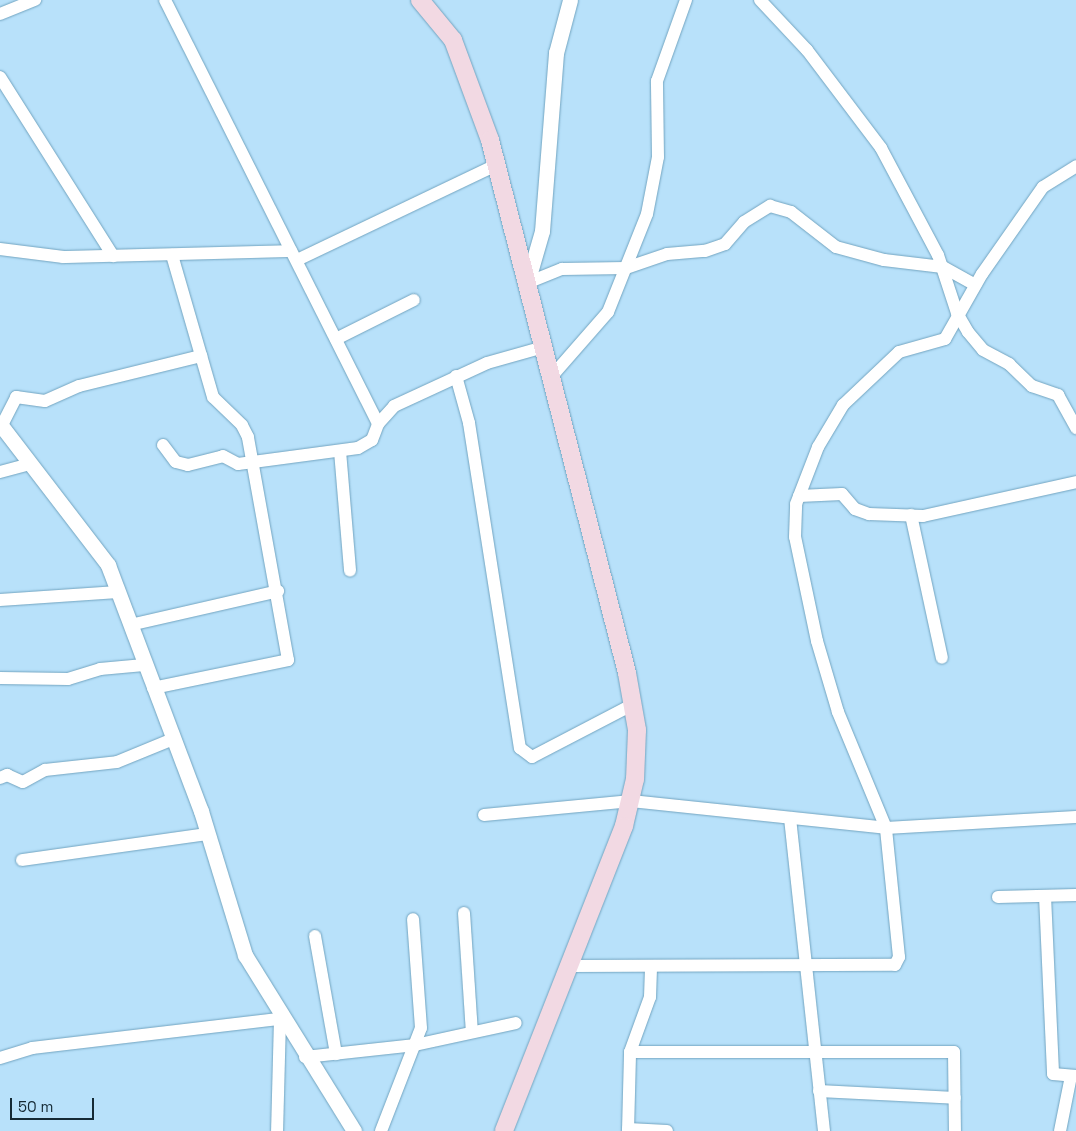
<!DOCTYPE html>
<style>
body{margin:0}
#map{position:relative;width:1076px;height:1131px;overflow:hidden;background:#b8e1fa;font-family:"Space Grotesk",sans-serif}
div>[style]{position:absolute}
.roads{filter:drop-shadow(0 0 1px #72a4c0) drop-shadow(0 0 1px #72a4c0)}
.minor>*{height:12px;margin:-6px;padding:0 6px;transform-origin:6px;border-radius:6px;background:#fff}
.tertiary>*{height:15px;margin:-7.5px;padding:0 7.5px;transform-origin:7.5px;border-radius:7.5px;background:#fff}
.secondary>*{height:18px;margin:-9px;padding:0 9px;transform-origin:9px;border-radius:9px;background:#f2d9e3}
span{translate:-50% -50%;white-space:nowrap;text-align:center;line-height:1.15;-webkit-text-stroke:5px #b8e1fa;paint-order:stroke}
.scale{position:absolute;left:10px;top:1098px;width:84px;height:22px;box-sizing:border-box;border:2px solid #152a35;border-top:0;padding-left:6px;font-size:15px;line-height:18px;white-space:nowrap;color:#152a35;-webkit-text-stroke:4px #b8e1fa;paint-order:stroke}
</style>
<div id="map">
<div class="roads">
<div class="minor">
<i style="left:165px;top:0;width:474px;rotate:63.3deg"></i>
<i style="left:760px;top:0;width:69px;rotate:46.8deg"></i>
<i style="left:807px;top:50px;width:123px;rotate:52.9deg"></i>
<i style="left:881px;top:148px;width:121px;rotate:62deg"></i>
<i style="left:938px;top:255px;width:61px;rotate:71.9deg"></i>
<i style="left:957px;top:313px;width:22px;rotate:60deg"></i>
<i style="left:968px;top:332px;width:23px;rotate:50deg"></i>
<i style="left:983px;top:350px;width:30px;rotate:28deg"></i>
<i style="left:1009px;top:364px;width:32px;rotate:44deg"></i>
<i style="left:1032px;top:386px;width:28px;rotate:19deg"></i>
<i style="left:1058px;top:395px;width:38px;rotate:61deg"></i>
<i style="left:0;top:14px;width:38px;rotate:-22deg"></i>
<i style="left:0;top:77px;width:212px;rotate:57.7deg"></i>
<i style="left:0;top:249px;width:64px;rotate:7.2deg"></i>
<i style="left:63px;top:257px;width:228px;rotate:-1.5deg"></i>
<i style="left:297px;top:260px;width:221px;rotate:-25.5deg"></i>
<i style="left:527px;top:283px;width:38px;rotate:-22deg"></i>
<i style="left:562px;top:269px;width:64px;rotate:-0.9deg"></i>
<i style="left:626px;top:268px;width:43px;rotate:-18.9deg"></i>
<i style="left:667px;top:254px;width:38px;rotate:-5deg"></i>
<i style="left:705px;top:251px;width:21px;rotate:-19deg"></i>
<i style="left:725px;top:244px;width:29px;rotate:-49deg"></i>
<i style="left:744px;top:222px;width:31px;rotate:-32deg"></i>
<i style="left:770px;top:206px;width:22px;rotate:16deg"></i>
<i style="left:791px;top:212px;width:57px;rotate:37.9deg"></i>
<i style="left:836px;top:247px;width:50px;rotate:15.2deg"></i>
<i style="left:884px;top:260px;width:59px;rotate:6.8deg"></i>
<i style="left:943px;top:267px;width:37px;rotate:29deg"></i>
<i style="left:336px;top:339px;width:87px;rotate:-26.6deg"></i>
<i style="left:456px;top:376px;width:49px;rotate:74.5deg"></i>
<i style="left:469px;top:423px;width:329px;rotate:81.1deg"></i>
<i style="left:520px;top:748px;width:15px;rotate:37deg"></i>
<i style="left:532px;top:757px;width:115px;rotate:-27.5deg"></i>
<i style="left:552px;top:376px;width:85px;rotate:-48.8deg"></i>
<i style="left:608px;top:312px;width:105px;rotate:-68.3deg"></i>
<i style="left:647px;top:214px;width:58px;rotate:-79.1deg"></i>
<i style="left:658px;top:157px;width:76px;rotate:-90.8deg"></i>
<i style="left:657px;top:81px;width:86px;rotate:-70.3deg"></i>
<i style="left:0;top:429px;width:36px;rotate:-63deg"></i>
<i style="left:16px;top:397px;width:29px;rotate:8deg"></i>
<i style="left:45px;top:401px;width:37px;rotate:-24deg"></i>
<i style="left:79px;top:386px;width:126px;rotate:-13.8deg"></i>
<i style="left:163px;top:445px;width:21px;rotate:53deg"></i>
<i style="left:176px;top:462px;width:12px;rotate:14deg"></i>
<i style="left:188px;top:465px;width:36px;rotate:-14deg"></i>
<i style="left:223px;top:456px;width:17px;rotate:28deg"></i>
<i style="left:238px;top:464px;width:121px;rotate:-7.6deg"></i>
<i style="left:358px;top:448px;width:16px;rotate:-30deg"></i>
<i style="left:372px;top:440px;width:17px;rotate:-69deg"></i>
<i style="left:378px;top:424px;width:24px;rotate:-48deg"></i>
<i style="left:394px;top:406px;width:102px;rotate:-24.8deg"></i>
<i style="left:487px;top:363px;width:59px;rotate:-15.7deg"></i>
<i style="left:340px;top:451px;width:120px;rotate:85.2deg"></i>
<i style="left:0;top:472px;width:31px;rotate:-15deg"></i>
<i style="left:799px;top:496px;width:43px;rotate:-2.7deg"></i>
<i style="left:842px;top:494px;width:20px;rotate:49deg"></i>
<i style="left:855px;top:509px;width:15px;rotate:20deg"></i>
<i style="left:869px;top:514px;width:54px;rotate:2.1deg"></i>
<i style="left:923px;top:516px;width:157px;rotate:-12.5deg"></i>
<i style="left:911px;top:515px;width:146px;rotate:77.8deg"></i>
<i style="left:0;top:600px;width:118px;rotate:-3.9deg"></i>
<i style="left:130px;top:625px;width:152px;rotate:-12.9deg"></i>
<i style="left:0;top:678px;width:68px;rotate:0.8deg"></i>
<i style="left:68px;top:679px;width:34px;rotate:-17deg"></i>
<i style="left:100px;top:669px;width:44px;rotate:-5.2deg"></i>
<i style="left:153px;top:688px;width:138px;rotate:-11.7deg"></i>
<i style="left:288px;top:660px;width:227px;rotate:-100.2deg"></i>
<i style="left:248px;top:437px;width:13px;rotate:-117deg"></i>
<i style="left:242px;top:425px;width:40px;rotate:-136deg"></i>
<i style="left:213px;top:397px;width:148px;rotate:-106.1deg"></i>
<i style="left:0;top:778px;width:8px;rotate:-23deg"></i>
<i style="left:7px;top:775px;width:17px;rotate:24deg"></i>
<i style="left:23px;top:782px;width:25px;rotate:-29deg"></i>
<i style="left:45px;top:770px;width:72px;rotate:-6.3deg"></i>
<i style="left:117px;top:762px;width:61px;rotate:-22.3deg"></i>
<i style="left:484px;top:815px;width:148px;rotate:-5.4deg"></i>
<i style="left:631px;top:801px;width:256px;rotate:6deg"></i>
<i style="left:886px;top:828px;width:190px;rotate:-3.3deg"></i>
<i style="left:790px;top:818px;width:315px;rotate:83.8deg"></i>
<i style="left:22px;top:860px;width:188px;rotate:-8deg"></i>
<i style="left:1045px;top:896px;width:178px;rotate:87.4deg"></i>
<i style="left:1053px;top:1074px;width:23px;rotate:5deg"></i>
<i style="left:998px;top:897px;width:78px;rotate:-1.5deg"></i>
<i style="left:464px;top:913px;width:119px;rotate:86.2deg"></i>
<i style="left:315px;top:936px;width:120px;rotate:79.9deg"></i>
<i style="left:570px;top:966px;width:325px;rotate:-0.2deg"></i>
<i style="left:895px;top:965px;width:9px;rotate:-63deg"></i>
<i style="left:899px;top:957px;width:130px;rotate:-95.8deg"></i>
<i style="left:886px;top:828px;width:126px;rotate:-112.5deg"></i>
<i style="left:838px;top:712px;width:74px;rotate:-106.5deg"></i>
<i style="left:817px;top:641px;width:106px;rotate:-101.9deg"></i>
<i style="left:795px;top:537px;width:33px;rotate:-88deg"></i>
<i style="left:796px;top:504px;width:61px;rotate:-68.9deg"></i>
<i style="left:818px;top:447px;width:49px;rotate:-59.2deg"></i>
<i style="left:843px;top:405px;width:77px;rotate:-43.4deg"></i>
<i style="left:899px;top:352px;width:48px;rotate:-15.8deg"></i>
<i style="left:945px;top:339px;width:75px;rotate:-60.4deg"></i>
<i style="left:982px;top:274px;width:106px;rotate:-55deg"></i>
<i style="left:1043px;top:187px;width:39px;rotate:-32deg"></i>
<i style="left:630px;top:1052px;width:324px"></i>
<i style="left:954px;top:1052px;width:79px;rotate:89.3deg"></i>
<i style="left:305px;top:1057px;width:111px;rotate:-6.2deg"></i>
<i style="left:415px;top:1045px;width:103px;rotate:-12.3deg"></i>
<i style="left:0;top:1058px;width:34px;rotate:-17deg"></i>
<i style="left:32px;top:1048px;width:250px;rotate:-6.7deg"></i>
<i style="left:280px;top:1019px;width:112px;rotate:91.5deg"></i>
<i style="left:819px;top:1091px;width:136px;rotate:2.9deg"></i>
<i style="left:628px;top:1129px;width:39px;rotate:3deg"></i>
<i style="left:381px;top:1131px;width:110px;rotate:-68.8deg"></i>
<i style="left:421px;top:1028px;width:109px;rotate:-94.2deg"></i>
<i style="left:628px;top:1131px;width:79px;rotate:-88.5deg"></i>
<i style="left:630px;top:1052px;width:59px;rotate:-70deg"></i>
<i style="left:650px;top:997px;width:29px;rotate:-88deg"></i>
<i style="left:1060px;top:1131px;width:56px;rotate:-78.7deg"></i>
</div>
<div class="tertiary">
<i style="left:527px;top:283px;width:54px;rotate:-73.9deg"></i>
<i style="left:542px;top:231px;width:179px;rotate:-85.5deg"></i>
<i style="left:556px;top:53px;width:55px;rotate:-75.2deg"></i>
<i style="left:0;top:424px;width:178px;rotate:52.5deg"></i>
<i style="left:108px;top:565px;width:263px;rotate:69.3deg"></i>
<i style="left:201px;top:811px;width:151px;rotate:73deg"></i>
<i style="left:245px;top:955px;width:207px;rotate:58.2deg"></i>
</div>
<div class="secondary">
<i style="left:420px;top:0;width:52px;rotate:50.5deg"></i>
<i style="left:453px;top:40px;width:107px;rotate:69.7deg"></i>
<i style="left:490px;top:140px;width:550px;rotate:75.58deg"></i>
<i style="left:627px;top:673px;width:58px;rotate:80deg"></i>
<i style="left:637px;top:730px;width:49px;rotate:92.3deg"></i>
<i style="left:635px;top:779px;width:48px;rotate:103.2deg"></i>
<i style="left:624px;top:826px;width:328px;rotate:111.5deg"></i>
</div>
</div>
<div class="scale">50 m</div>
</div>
